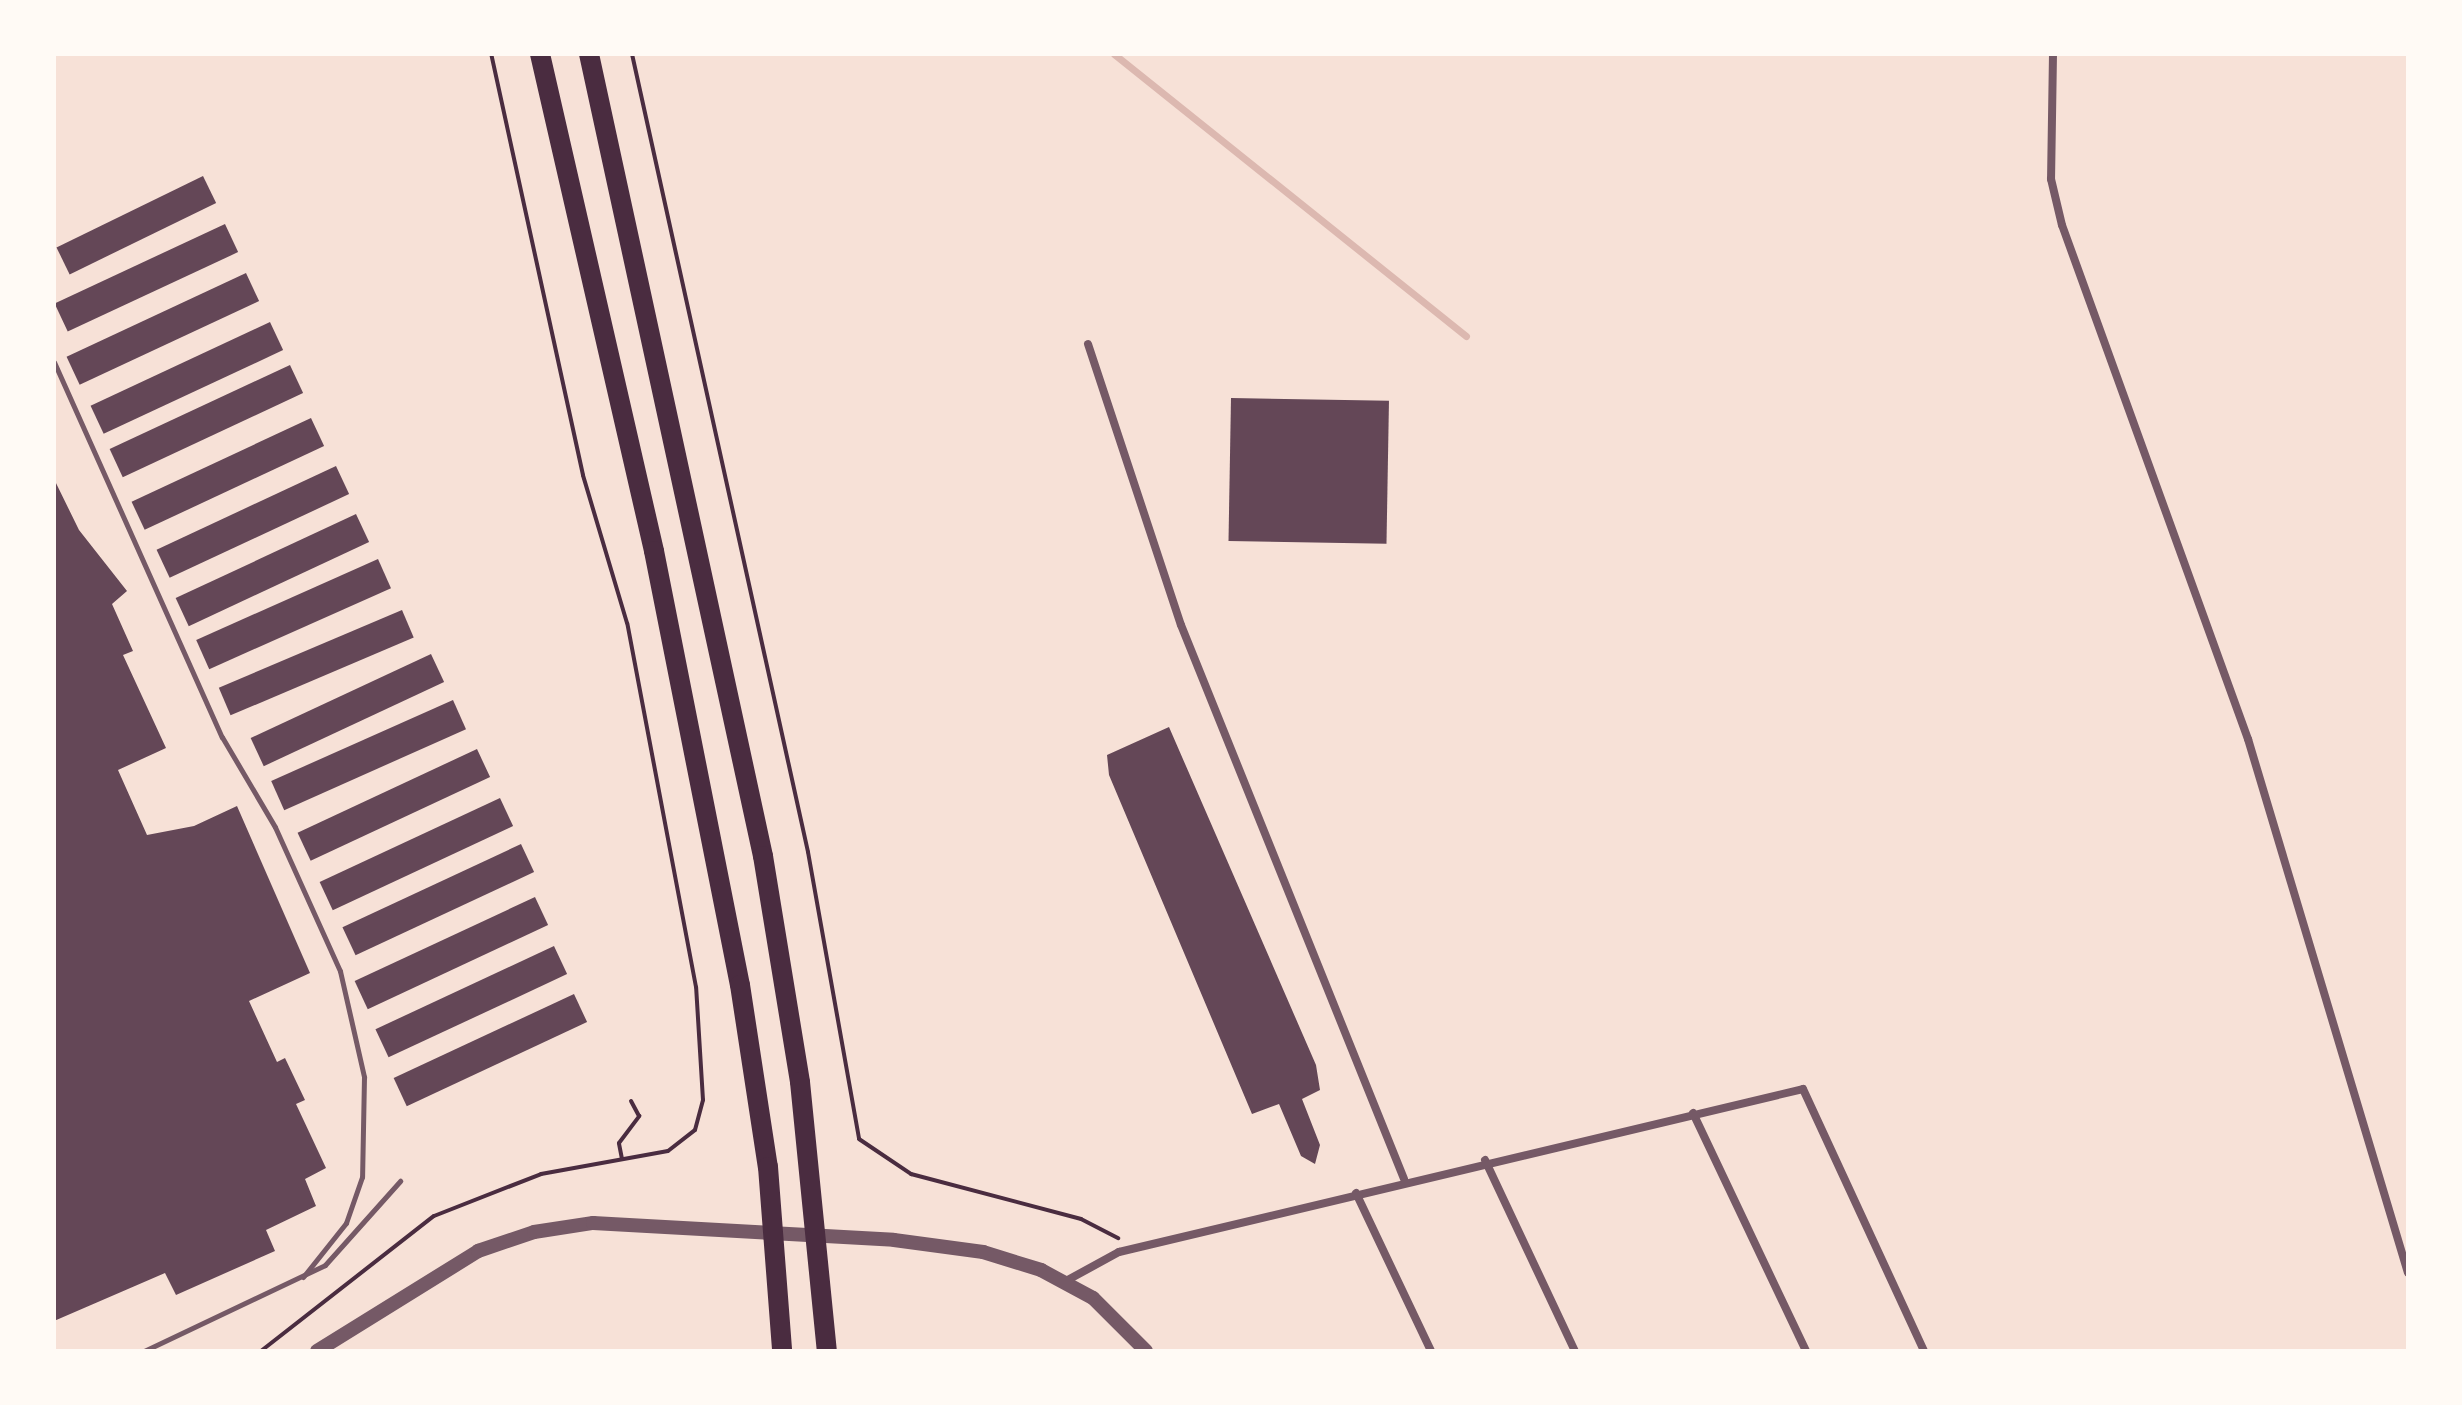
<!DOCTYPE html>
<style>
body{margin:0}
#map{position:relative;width:2462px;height:1405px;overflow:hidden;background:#f7e1d7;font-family:"Exo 2",sans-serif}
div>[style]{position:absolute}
.stream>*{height:7px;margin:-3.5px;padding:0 3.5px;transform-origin:3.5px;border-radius:3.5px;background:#dcb8b0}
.building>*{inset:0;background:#644757;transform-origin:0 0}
.path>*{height:4px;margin:-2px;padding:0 2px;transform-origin:2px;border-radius:2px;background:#4a2c40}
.service>*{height:5px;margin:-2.5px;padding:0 2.5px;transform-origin:2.5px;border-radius:2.5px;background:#755966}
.minor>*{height:8px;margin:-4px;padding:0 4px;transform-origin:4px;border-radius:4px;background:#755966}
.tertiary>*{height:14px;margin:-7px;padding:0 7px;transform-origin:7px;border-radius:7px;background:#755966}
.motorway>*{height:20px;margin:-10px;padding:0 10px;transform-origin:10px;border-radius:10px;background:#4a2c40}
span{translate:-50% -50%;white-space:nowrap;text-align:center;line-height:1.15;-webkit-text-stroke:8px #fffaf5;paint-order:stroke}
.frame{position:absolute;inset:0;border:56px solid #fffaf5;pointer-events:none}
</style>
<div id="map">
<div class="stream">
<i style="left:1114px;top:54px;width:451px;rotate:38.7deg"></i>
</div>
<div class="building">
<i style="left:203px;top:176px;width:30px;height:163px;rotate:64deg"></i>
<i style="left:225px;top:224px;width:31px;height:188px;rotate:65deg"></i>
<i style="left:246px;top:273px;width:31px;height:198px;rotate:65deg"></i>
<i style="left:270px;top:322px;width:31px;height:198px;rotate:65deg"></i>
<i style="left:290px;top:365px;width:31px;height:199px;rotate:65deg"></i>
<i style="left:1231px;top:398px;width:158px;height:143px;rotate:1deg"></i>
<i style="left:311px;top:418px;width:31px;height:198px;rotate:65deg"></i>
<i style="left:336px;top:466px;width:31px;height:198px;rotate:65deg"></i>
<i style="clip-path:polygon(54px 479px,79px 530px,127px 591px,112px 604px,133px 651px,123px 655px,166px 748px,118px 770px,147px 835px,194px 826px,237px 806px,310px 973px,249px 1001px,277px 1062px,285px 1058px,305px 1100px,296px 1104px,326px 1168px,305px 1179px,316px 1206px,266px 1230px,275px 1251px,176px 1295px,165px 1273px,54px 1321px)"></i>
<i style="left:356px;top:514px;width:31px;height:199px;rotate:65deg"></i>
<i style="left:378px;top:559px;width:32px;height:199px;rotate:66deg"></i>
<i style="left:402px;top:610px;width:30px;height:199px;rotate:67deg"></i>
<i style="left:431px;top:654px;width:31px;height:199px;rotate:65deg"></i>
<i style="left:453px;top:700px;width:32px;height:199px;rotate:66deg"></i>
<i style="clip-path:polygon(1169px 727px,1316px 1065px,1320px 1090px,1302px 1099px,1320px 1145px,1315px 1164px,1301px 1156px,1279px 1104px,1252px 1114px,1109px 775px,1107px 755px)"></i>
<i style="left:477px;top:749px;width:31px;height:198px;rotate:65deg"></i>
<i style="left:500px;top:798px;width:31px;height:199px;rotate:65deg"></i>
<i style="left:521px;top:844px;width:31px;height:197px;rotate:65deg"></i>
<i style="left:535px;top:897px;width:31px;height:199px;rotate:65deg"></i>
<i style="left:554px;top:946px;width:31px;height:197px;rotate:65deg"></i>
<i style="left:574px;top:994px;width:31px;height:199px;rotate:65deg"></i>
</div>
<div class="path">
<i style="left:632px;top:54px;width:817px;rotate:77.56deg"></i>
<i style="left:808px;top:852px;width:291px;rotate:79.9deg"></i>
<i style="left:859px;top:1139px;width:63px;rotate:33.9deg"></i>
<i style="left:911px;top:1174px;width:176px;rotate:14.8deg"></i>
<i style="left:1081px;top:1219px;width:42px;rotate:27.2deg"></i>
<i style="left:622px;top:1159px;width:16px;rotate:-101deg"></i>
<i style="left:619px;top:1143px;width:34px;rotate:-53deg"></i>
<i style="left:639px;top:1116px;width:17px;rotate:-118deg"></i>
<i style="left:261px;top:1351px;width:219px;rotate:-38deg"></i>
<i style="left:434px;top:1216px;width:115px;rotate:-21.4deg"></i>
<i style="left:541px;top:1174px;width:129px;rotate:-10.3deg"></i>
<i style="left:668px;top:1151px;width:34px;rotate:-38deg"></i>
<i style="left:695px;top:1130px;width:31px;rotate:-75deg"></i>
<i style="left:703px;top:1100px;width:113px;rotate:-93.5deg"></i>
<i style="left:696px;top:987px;width:370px;rotate:-100.7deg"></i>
<i style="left:627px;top:623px;width:154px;rotate:-106.6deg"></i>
<i style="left:583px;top:475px;width:431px;rotate:-102.3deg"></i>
</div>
<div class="service">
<i style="left:54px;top:362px;width:411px;rotate:65.9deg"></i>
<i style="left:222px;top:737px;width:104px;rotate:59.5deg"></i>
<i style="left:275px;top:827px;width:158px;rotate:65.7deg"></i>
<i style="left:340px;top:971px;width:109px;rotate:77.2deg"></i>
<i style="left:364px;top:1077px;width:100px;rotate:91.1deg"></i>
<i style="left:362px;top:1177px;width:49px;rotate:109.2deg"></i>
<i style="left:346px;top:1223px;width:69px;rotate:128.5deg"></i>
<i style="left:144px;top:1351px;width:200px;rotate:-25.4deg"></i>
<i style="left:325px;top:1265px;width:113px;rotate:-48.2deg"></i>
</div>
<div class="minor">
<i style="left:2053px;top:54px;width:125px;rotate:90.9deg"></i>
<i style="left:2051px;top:179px;width:47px;rotate:76.6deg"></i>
<i style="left:2062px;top:225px;width:547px;rotate:70.11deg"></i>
<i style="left:2248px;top:739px;width:557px;rotate:73.32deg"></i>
<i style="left:1088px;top:344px;width:296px;rotate:71.7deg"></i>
<i style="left:1181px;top:625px;width:597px;rotate:68.07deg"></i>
<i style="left:1693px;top:1113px;width:263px;rotate:64.6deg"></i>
<i style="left:1485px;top:1160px;width:211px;rotate:64.8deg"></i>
<i style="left:1356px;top:1193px;width:175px;rotate:64.6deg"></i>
<i style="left:1064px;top:1282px;width:63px;rotate:-28.6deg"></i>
<i style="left:1119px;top:1252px;width:703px;rotate:-13.4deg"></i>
<i style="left:1803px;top:1089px;width:289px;rotate:65.2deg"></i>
</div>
<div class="tertiary">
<i style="left:317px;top:1351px;width:190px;rotate:-31.8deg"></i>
<i style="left:478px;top:1251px;width:59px;rotate:-18.7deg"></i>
<i style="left:534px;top:1232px;width:60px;rotate:-8.7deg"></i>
<i style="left:593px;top:1223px;width:301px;rotate:3.2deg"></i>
<i style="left:894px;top:1240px;width:90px;rotate:7.7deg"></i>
<i style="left:983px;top:1252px;width:61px;rotate:17.2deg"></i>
<i style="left:1041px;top:1270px;width:59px;rotate:28.3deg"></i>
<i style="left:1093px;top:1298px;width:75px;rotate:45deg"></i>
</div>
<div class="motorway">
<i style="left:540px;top:54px;width:510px;rotate:77.08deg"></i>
<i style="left:654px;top:551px;width:442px;rotate:78.8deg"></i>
<i style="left:740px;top:985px;width:184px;rotate:81.3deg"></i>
<i style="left:768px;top:1167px;width:185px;rotate:85.6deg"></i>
<i style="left:589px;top:54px;width:821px;rotate:77.76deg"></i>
<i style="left:763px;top:856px;width:229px;rotate:80.7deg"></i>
<i style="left:800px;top:1082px;width:270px;rotate:84.3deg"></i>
</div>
<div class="frame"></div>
</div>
